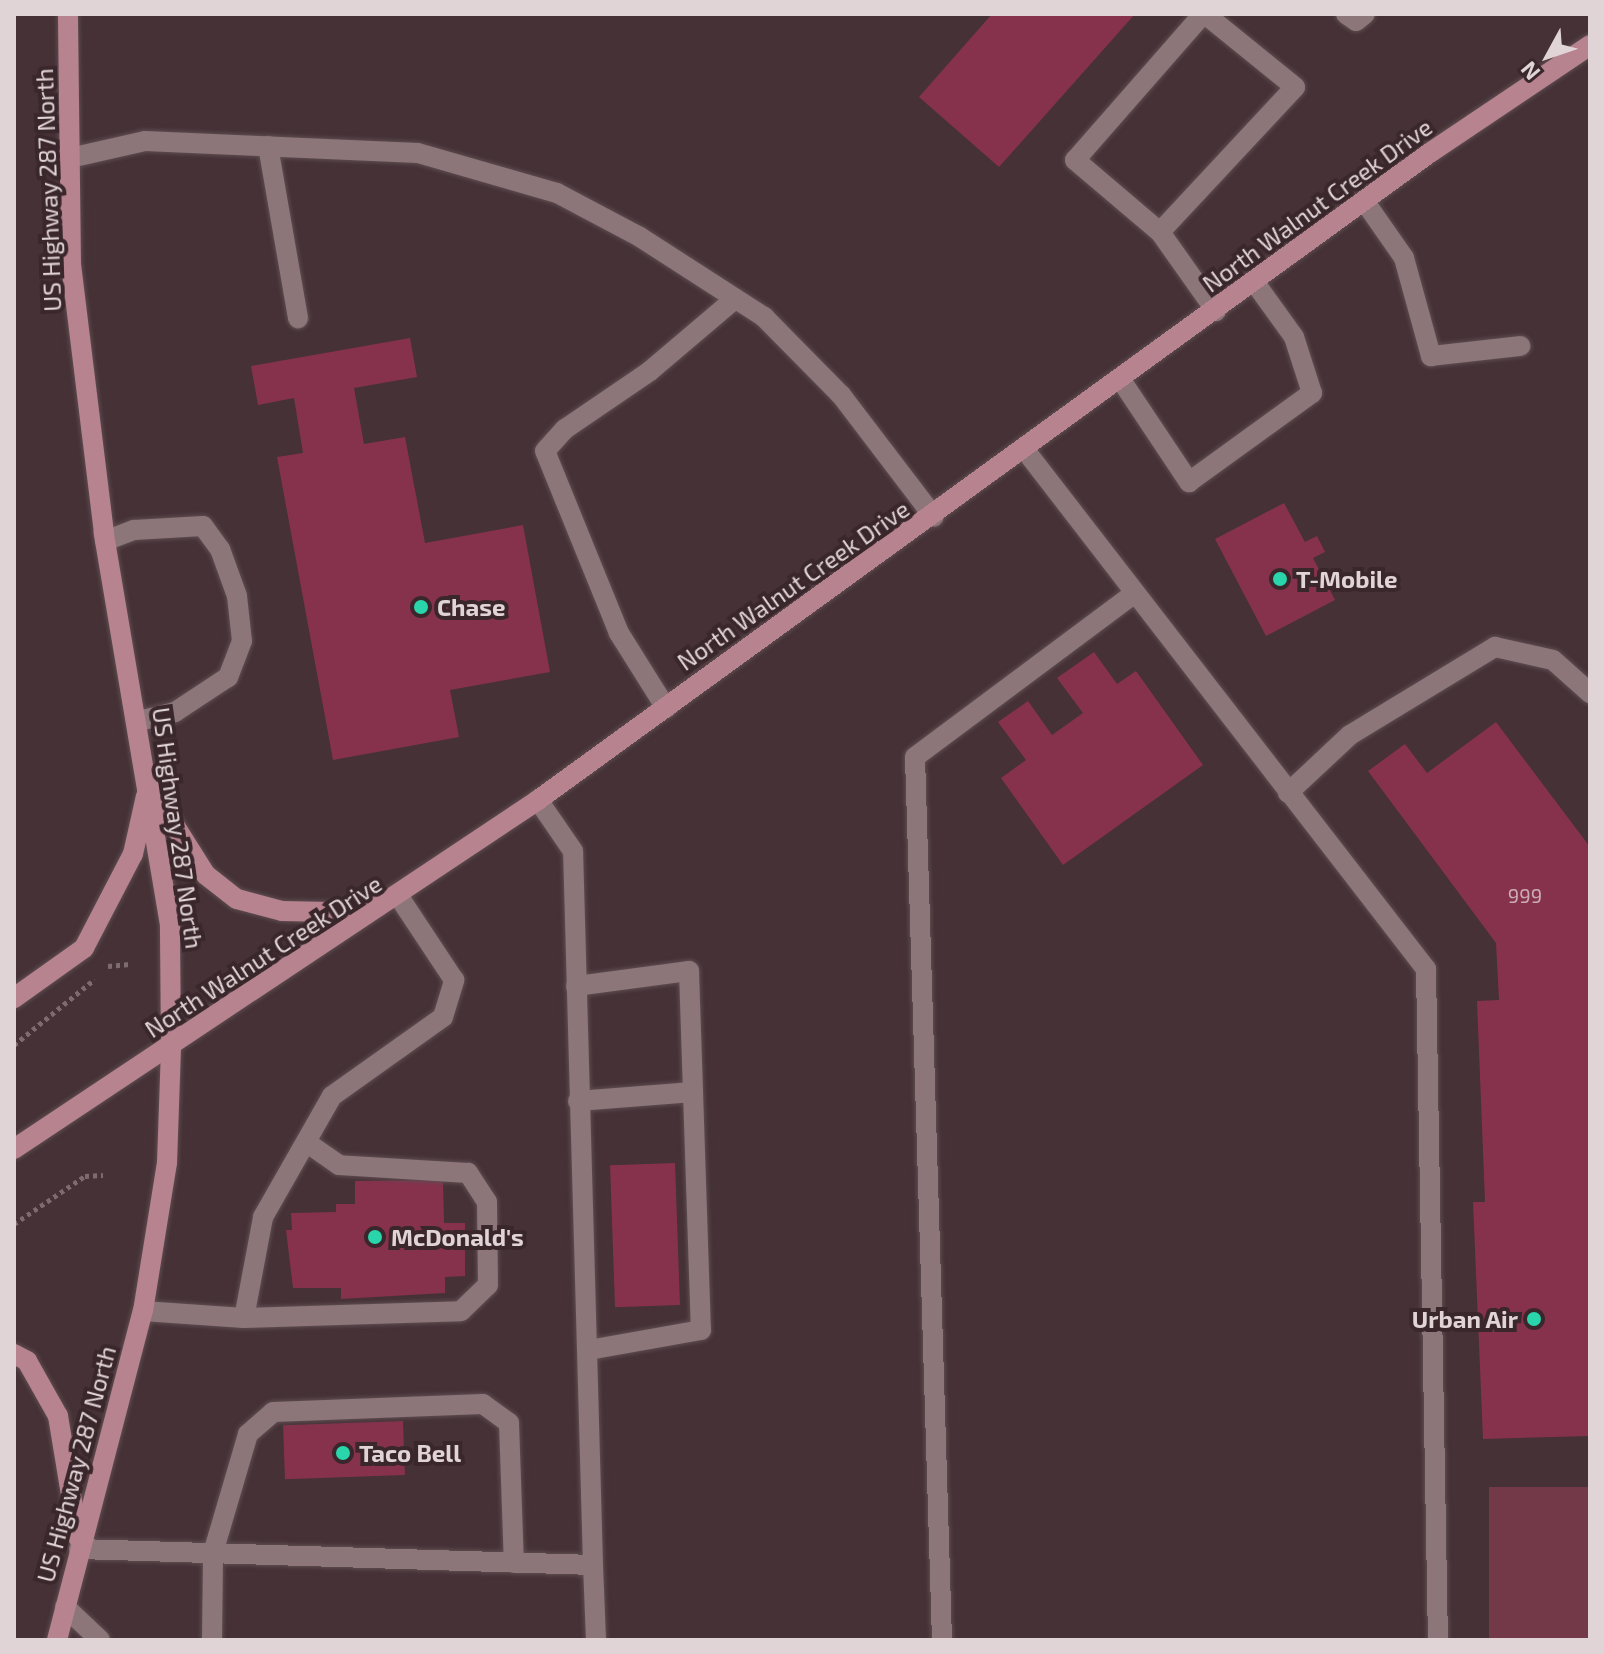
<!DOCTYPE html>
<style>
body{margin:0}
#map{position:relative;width:1604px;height:1654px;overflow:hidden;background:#453136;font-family:"Exo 2",sans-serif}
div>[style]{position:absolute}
.green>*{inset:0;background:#733949;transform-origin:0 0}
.building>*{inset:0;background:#87324d;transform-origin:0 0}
.path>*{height:5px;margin-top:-2.5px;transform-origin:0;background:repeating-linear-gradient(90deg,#7d6b70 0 4px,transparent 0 8px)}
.roads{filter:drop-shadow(0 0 2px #5e4d51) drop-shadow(0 0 2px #5e4d51)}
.minor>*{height:20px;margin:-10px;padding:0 10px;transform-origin:10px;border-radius:10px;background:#8c767a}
.major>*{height:20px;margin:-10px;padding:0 10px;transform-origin:10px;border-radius:10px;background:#b7838f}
.dots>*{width:22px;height:22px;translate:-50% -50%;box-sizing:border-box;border:4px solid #3a272c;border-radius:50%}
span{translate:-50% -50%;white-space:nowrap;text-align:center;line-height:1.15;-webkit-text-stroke:8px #3a272c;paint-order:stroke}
.number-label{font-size:20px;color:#caacb4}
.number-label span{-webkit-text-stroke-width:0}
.street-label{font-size:24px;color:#e1d4d7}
.poi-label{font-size:24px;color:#e1d4d7;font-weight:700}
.left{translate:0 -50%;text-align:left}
.right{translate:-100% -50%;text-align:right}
.frame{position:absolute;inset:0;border:16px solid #e1d4d7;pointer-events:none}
.north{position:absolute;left:1508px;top:16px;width:80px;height:80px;-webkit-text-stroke:6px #3a272c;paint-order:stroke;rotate:230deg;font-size:22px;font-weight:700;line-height:32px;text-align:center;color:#e1d4d7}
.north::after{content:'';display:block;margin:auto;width:28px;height:36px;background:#e1d4d7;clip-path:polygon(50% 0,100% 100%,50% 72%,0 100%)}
</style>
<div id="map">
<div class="green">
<i style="left:1489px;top:1487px;width:101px;height:153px"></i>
</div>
<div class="building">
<i style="clip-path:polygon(992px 14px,1135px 14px,999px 167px,919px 97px)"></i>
<i style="clip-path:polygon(410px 338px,417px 377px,354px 388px,364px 444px,405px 437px,425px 543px,523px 525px,550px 672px,450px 690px,459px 737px,333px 760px,277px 457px,303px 453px,294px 398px,258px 405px,251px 366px)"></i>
<i style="clip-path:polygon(1284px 503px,1305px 542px,1317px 536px,1325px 552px,1313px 558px,1335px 600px,1266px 636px,1215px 539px)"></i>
<i style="clip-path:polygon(1094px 652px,1117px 684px,1136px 671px,1203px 765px,1063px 865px,1001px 778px,1026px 760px,998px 722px,1028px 701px,1052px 735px,1083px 713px,1057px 678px)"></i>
<i style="clip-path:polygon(1496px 722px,1590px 847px,1590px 1436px,1483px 1439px,1473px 1202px,1485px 1202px,1477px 1001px,1499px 1000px,1496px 943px,1368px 771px,1405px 744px,1427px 773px)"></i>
<i style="left:675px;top:1163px;width:142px;height:65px;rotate:88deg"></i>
<i style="clip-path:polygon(443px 1180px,444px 1223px,465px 1223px,465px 1276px,445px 1277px,445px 1293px,341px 1299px,341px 1288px,293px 1288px,286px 1230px,292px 1230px,291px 1213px,336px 1212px,336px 1204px,355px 1204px,355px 1181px)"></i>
<i style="left:403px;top:1421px;width:54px;height:120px;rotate:88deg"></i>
</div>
<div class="path">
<i style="left:108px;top:966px;width:22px;rotate:-5deg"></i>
<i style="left:14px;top:1045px;width:104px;rotate:-39.2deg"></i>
<i style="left:14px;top:1224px;width:86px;rotate:-34.1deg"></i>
<i style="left:85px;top:1176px;width:18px;rotate:-3deg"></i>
</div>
<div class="roads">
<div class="minor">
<i style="left:1203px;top:14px;width:194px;rotate:131.2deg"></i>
<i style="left:1075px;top:160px;width:111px;rotate:40.3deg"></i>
<i style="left:1160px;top:232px;width:97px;rotate:54.7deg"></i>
<i style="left:1346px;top:14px;width:12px;rotate:35deg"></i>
<i style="left:1356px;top:21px;width:11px;rotate:-38deg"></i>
<i style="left:268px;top:146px;width:175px;rotate:80.1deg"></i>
<i style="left:70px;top:158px;width:77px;rotate:-12.8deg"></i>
<i style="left:145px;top:141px;width:273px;rotate:2.5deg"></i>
<i style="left:418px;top:153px;width:145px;rotate:16.1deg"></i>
<i style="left:557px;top:193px;width:94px;rotate:27.9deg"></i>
<i style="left:640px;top:237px;width:148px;rotate:32.8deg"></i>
<i style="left:764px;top:317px;width:110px;rotate:45.4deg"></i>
<i style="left:841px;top:395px;width:153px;rotate:52.7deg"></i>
<i style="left:1365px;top:202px;width:68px;rotate:55.1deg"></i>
<i style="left:1404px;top:258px;width:102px;rotate:74.6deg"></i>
<i style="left:1431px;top:356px;width:90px;rotate:-6.4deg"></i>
<i style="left:1160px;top:232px;width:198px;rotate:-47deg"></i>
<i style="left:1295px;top:87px;width:116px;rotate:-141deg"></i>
<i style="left:1121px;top:380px;width:123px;rotate:56.3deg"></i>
<i style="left:1189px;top:482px;width:152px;rotate:-35.9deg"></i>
<i style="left:1312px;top:393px;width:59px;rotate:-107.8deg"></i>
<i style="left:1294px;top:337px;width:67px;rotate:-125.8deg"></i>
<i style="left:1025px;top:450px;width:656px;rotate:52.31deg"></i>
<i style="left:1426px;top:969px;width:671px;rotate:88.98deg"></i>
<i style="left:105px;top:541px;width:31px;rotate:-21deg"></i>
<i style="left:134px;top:530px;width:69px;rotate:-3.3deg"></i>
<i style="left:203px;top:526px;width:29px;rotate:54deg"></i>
<i style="left:220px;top:549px;width:50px;rotate:70.1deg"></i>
<i style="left:237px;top:596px;width:45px;rotate:83.7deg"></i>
<i style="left:242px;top:641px;width:39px;rotate:111deg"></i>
<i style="left:228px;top:677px;width:64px;rotate:146.6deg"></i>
<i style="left:175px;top:712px;width:38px;rotate:166deg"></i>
<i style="left:666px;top:708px;width:89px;rotate:-122.1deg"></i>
<i style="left:619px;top:633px;width:196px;rotate:-112.1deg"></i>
<i style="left:545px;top:451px;width:30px;rotate:-48deg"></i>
<i style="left:565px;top:429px;width:103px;rotate:-34.3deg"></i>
<i style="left:650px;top:371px;width:111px;rotate:-40.3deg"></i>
<i style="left:1288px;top:793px;width:85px;rotate:-43.1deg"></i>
<i style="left:1350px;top:735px;width:170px;rotate:-31.3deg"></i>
<i style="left:1495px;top:647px;width:59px;rotate:12.6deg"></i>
<i style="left:1553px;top:660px;width:50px;rotate:41.7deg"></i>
<i style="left:576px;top:986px;width:114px;rotate:-7.6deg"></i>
<i style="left:689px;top:971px;width:121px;rotate:88.1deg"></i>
<i style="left:578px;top:1101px;width:115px;rotate:-4.5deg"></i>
<i style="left:693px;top:1092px;width:238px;rotate:88.1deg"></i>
<i style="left:701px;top:1330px;width:114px;rotate:169.9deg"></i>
<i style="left:143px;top:1311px;width:101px;rotate:4deg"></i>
<i style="left:244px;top:1318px;width:103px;rotate:-79.3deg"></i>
<i style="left:263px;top:1217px;width:139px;rotate:-60.3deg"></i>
<i style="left:332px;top:1096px;width:136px;rotate:-35.4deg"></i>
<i style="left:443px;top:1017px;width:39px;rotate:-73deg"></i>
<i style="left:454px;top:980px;width:100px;rotate:-123.5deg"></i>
<i style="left:244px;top:1318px;width:217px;rotate:-1.8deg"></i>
<i style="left:461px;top:1311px;width:37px;rotate:-44deg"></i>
<i style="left:488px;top:1285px;width:83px;rotate:-90.7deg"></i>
<i style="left:487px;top:1202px;width:35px;rotate:-123deg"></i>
<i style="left:468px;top:1173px;width:129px;rotate:-176.5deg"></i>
<i style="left:339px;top:1165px;width:40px;rotate:-145.1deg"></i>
<i style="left:79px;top:1549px;width:514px;rotate:1.78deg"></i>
<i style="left:593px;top:1565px;width:714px;rotate:-91.6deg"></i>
<i style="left:573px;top:851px;width:62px;rotate:-124.5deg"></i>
<i style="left:593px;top:1565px;width:75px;rotate:87.7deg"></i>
<i style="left:65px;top:1607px;width:48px;rotate:43.3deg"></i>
<i style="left:212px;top:1640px;width:87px;rotate:-89.3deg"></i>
<i style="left:213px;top:1553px;width:124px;rotate:-73.6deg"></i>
<i style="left:248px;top:1434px;width:33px;rotate:-41deg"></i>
<i style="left:273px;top:1412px;width:210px;rotate:-2.2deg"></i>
<i style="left:483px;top:1404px;width:32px;rotate:36deg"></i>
<i style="left:509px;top:1423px;width:140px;rotate:88deg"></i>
<i style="left:942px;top:1640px;width:883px;rotate:-91.75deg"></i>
<i style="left:915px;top:757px;width:271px;rotate:-36.7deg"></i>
</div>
<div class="major">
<i style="left:153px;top:791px;width:99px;rotate:57.8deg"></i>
<i style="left:206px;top:875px;width:39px;rotate:38deg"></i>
<i style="left:237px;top:899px;width:47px;rotate:14.9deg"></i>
<i style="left:282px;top:911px;width:49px;rotate:1.2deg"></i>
<i style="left:331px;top:912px;width:58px;rotate:-11.9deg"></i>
<i style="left:14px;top:998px;width:86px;rotate:-35.5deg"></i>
<i style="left:84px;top:948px;width:106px;rotate:-62.5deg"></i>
<i style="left:133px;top:854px;width:59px;rotate:-77.4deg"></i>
<i style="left:14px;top:1149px;width:630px;rotate:-33.66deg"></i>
<i style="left:538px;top:800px;width:1103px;rotate:-35.97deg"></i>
<i style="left:1431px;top:152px;width:192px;rotate:-33.9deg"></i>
<i style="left:14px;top:1354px;width:15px;rotate:28deg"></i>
<i style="left:27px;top:1361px;width:63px;rotate:60.6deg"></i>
<i style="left:58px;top:1416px;width:123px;rotate:80.6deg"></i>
<i style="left:57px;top:1640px;width:340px;rotate:-75.4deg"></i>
<i style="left:143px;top:1311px;width:150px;rotate:-80.8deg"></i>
<i style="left:167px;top:1163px;width:115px;rotate:-88deg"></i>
<i style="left:171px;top:1048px;width:123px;rotate:-90.5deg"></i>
<i style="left:170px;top:925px;width:398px;rotate:-99.6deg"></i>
<i style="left:104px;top:533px;width:271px;rotate:-97deg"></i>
<i style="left:71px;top:264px;width:250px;rotate:-90.7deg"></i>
</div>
</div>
<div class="dots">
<i style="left:1280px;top:579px;background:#2ad5ac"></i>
<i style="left:421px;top:607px;background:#2ad5ac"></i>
<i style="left:375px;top:1237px;background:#2ad5ac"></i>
<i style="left:1534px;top:1319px;background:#2ad5ac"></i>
<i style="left:343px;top:1453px;background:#2ad5ac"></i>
</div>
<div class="number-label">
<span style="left:1525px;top:895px">999</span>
</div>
<div class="street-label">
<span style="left:48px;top:190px;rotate:-92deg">US Highway 287 North</span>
<span style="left:1317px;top:205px;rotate:-36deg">North Walnut Creek Drive</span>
<span style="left:793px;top:585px;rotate:-35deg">North Walnut Creek Drive</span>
<span style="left:178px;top:828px;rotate:82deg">US Highway 287 North</span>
<span style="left:263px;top:956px;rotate:-33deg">North Walnut Creek Drive</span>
<span style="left:76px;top:1464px;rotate:-75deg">US Highway 287 North</span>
</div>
<div class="poi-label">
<span class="left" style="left:1296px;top:579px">T-Mobile</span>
<span class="left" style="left:437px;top:607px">Chase</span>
<span class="left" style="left:391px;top:1237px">McDonald's</span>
<span class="right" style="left:1518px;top:1319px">Urban Air</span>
<span class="left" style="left:359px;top:1453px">Taco Bell</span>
</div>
<div class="frame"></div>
<div class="north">N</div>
</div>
